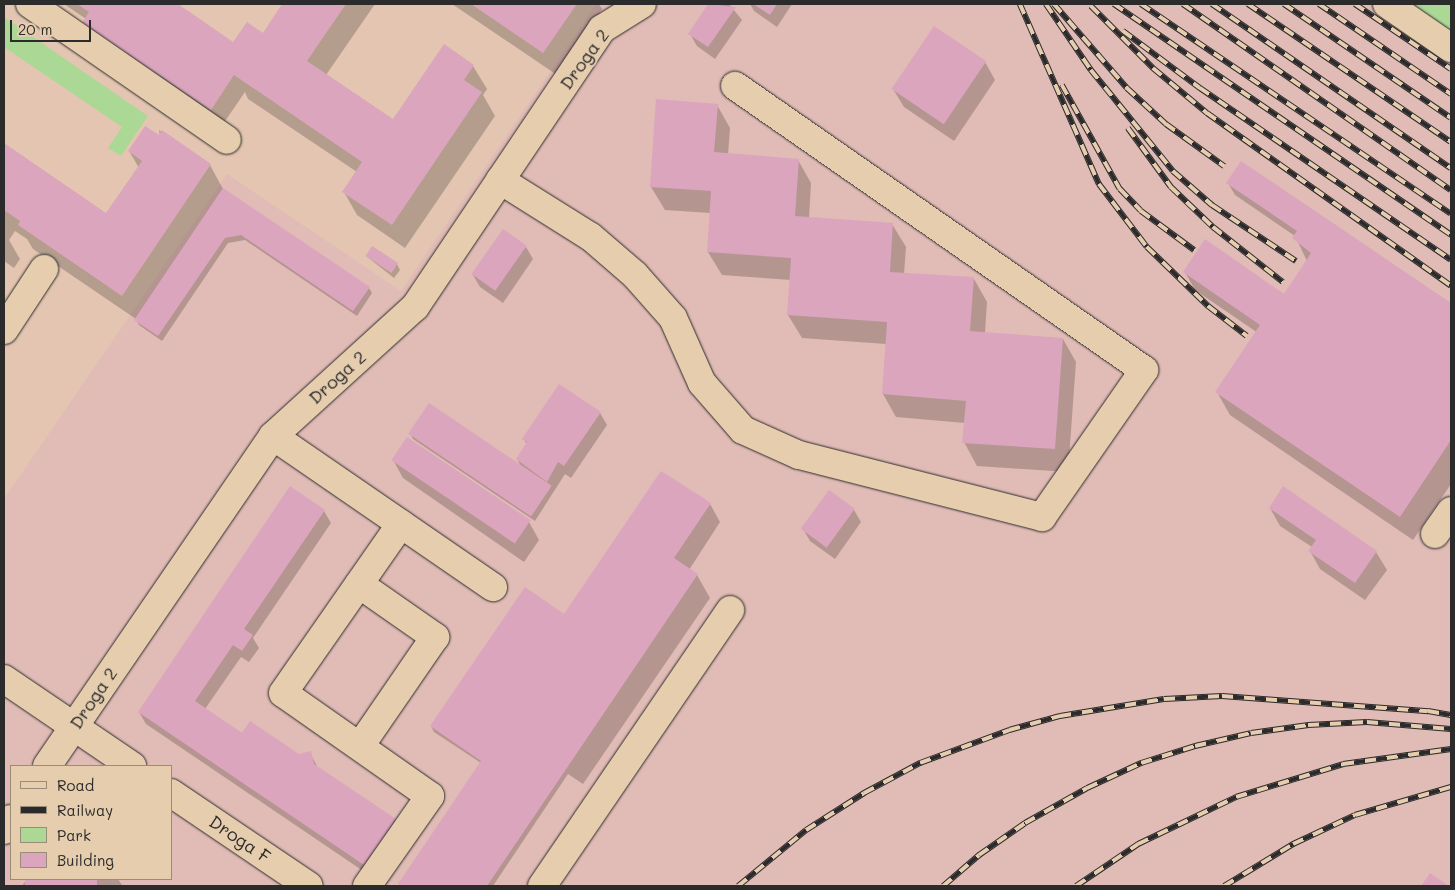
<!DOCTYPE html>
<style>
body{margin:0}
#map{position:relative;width:1455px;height:890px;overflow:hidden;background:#e3c5b1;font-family:Mali,sans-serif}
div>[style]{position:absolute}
.built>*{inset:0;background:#e1bbb5}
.green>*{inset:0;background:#acd896}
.shadow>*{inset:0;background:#0003}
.building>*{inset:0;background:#dba5bd;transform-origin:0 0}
.roads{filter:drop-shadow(0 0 1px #2b2b2b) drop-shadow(0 0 1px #2b2b2b)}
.minor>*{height:28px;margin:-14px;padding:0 14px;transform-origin:14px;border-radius:14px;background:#e5cdae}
.rail>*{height:5.5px;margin-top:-2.75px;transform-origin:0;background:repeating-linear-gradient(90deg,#e5cdae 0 11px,#2b2b2b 0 22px);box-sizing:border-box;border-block:1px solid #2b2b2b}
span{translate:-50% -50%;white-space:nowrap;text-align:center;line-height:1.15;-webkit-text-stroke:4px #e5cdae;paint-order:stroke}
.street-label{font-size:18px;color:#2b2b2b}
.frame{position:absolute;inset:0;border:5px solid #2b2b2b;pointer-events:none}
.legend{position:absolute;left:10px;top:765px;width:162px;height:115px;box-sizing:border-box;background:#e5cdae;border:1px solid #9b8c7a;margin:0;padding:6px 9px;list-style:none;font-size:15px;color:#2b2b2b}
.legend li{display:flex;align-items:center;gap:10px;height:25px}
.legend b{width:25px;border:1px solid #9b8c7a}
.scale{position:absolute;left:10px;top:20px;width:81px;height:22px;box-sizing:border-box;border:2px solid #2b2b2b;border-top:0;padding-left:6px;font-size:15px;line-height:18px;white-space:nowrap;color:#2b2b2b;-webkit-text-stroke:4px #e5cdae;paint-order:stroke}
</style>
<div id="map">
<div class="built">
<i style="clip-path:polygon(evenodd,596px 4px,1451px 4px,1451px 886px,4px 886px,4px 499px,227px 174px,401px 291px,596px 4px,11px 766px,171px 766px,171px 879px,11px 879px,11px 766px)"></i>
</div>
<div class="green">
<i style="clip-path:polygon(1405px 4px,1451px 4px,1451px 35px)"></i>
<i style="clip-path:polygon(4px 17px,148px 116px,121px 156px,108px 148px,122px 127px,4px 47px)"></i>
</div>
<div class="shadow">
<i style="clip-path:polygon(64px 4px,176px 4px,233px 43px,263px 34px,284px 4px,375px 4px,326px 75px,393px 120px,473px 66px,487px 89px,483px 95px,495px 116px,405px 248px,357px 215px,344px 192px,357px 172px,248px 99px,245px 92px,221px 127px,94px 41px,84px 23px,86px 19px)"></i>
<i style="clip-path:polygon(452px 4px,599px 4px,602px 9px,557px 75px)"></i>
<i style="clip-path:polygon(710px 4px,729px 4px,742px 20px,715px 59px,697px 46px,690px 34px)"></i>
<i style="clip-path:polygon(750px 4px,792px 4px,777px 27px,754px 11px)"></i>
<i style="clip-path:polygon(985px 62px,995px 80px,954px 141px,904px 107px,893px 89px)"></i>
<i style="clip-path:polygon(717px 105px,730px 128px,728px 155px,798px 160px,811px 183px,809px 218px,892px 224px,906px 247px,904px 274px,974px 279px,987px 302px,985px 333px,1063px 339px,1076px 362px,1068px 472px,977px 466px,964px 442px,965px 423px,896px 417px,883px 394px,886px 344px,802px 338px,788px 315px,791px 280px,722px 275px,708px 252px,711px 213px,665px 210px,651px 187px)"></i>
<i style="clip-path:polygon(159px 130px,210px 165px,223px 189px,369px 288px,372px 293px,357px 316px,245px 240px,228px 243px,162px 341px,139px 325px,136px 319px,33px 249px,27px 239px,15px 231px,9px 240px,20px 259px,14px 268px,4px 261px,4px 145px,107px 215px,139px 168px,129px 151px,160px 137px)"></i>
<i style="clip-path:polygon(1228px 183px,1313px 210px,1451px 304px,1451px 484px,1413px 540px,1230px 415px,1217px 392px,1258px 333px,1195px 290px,1185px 272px,1284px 295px,1307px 261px,1295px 236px,1235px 195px)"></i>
<i style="clip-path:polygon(526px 247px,533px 259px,503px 303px,480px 287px,473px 275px)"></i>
<i style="clip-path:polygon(366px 256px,397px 264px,400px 270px,394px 278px)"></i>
<i style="clip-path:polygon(600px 413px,607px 425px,571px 478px,565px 474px,535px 521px,413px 439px,410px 433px,522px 468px,517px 459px,527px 445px,524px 439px)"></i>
<i style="clip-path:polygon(393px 460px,529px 522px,539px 540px,524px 562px,403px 478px)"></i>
<i style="clip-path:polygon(829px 492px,854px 510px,861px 522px,835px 559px,810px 541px,803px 529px)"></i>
<i style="clip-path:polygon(710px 504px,720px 522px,689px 570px,697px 575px,710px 598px,583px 784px,568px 774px,493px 886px,401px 886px,399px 884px,481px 763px,434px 732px,431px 726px,564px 616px)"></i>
<i style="clip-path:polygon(1270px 508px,1376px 552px,1387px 570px,1365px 600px,1320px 569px,1310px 551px,1312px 547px,1280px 526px)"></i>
<i style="clip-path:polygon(324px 511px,331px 523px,253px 638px,259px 648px,249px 662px,241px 657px,205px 709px,243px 734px,299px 755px,310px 753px,318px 768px,395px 820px,402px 832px,372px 877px,146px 724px,139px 712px)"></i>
<i style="clip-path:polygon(27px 879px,118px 879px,122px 885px,22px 886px)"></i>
</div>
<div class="building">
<i style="clip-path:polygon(77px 4px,178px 4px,233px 42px,247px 22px,263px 33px,282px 4px,346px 4px,307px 61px,393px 119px,444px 44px,474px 65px,464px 80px,482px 92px,392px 225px,342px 192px,362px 162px,234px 75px,211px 110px,82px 23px,89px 12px)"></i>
<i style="clip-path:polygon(471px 4px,577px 4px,543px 53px)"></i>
<i style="clip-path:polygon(708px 4px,736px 7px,708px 47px,688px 34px)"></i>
<i style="clip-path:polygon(753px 4px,777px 4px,770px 15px)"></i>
<i style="left:934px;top:26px;width:63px;height:76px;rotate:34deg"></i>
<i style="clip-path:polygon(656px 99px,718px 104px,714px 152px,799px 159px,795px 216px,893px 223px,890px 272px,974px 277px,970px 331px,1063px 338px,1055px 449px,962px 443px,966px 401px,882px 394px,887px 322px,787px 315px,791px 258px,707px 252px,711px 191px,650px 187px)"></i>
<i style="clip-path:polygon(145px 126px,159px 135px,162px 130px,211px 164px,122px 296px,18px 225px,20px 221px,4px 210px,4px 143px,106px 213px,142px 161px,128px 151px)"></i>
<i style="clip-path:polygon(1241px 161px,1451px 303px,1451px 440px,1400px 517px,1215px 392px,1260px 325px,1183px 272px,1205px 239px,1284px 294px,1311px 253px,1292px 238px,1297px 231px,1226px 183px)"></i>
<i style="clip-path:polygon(223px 188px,370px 287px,353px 311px,241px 235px,225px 238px,158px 336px,134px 320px)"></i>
<i style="left:503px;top:229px;width:29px;height:55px;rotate:35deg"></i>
<i style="left:372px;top:246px;width:31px;height:12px;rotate:33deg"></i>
<i style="clip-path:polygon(559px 384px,601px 412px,564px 466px,558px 462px,547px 482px,516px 459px,527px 442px,522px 439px)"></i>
<i style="left:429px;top:403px;width:148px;height:37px;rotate:34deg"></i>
<i style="left:407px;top:437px;width:149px;height:28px;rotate:34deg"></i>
<i style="clip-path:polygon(661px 471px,711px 503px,674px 558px,698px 574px,487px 886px,402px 886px,398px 884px,481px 761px,430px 726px,525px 587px,564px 614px)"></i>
<i style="clip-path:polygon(290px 486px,325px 510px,244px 629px,253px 635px,242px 651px,233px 645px,195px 701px,242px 733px,250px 721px,299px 754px,311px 751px,314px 764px,396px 819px,364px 865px,138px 712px)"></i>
<i style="clip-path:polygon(1283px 486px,1377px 551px,1355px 583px,1308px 551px,1316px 540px,1269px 508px)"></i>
<i style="left:829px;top:490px;width:32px;height:48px;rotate:36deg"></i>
<i style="clip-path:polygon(1430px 873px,1449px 886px,1421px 886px)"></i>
<i style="left:25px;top:879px;width:72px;height:9px"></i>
</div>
<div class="roads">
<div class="minor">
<i style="left:30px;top:4px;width:239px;rotate:34.6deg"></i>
<i style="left:1387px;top:4px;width:78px;rotate:34.5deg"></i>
<i style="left:500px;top:180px;width:107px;rotate:32.1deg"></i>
<i style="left:591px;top:237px;width:58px;rotate:40.8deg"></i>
<i style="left:635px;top:275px;width:57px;rotate:48.5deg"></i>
<i style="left:673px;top:318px;width:71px;rotate:66deg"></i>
<i style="left:702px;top:383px;width:62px;rotate:48.9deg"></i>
<i style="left:743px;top:430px;width:61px;rotate:24.1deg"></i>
<i style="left:799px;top:455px;width:251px;rotate:14.3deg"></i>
<i style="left:1042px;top:517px;width:179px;rotate:-55.2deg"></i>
<i style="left:1144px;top:370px;width:498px;rotate:-145.2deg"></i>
<i style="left:4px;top:330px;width:73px;rotate:-56.7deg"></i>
<i style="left:273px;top:436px;width:267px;rotate:34.5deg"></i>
<i style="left:1435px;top:534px;width:28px;rotate:-55deg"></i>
<i style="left:359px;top:584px;width:93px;rotate:34.9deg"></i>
<i style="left:435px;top:637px;width:132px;rotate:124.5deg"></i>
<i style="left:4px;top:679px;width:155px;rotate:34.2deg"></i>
<i style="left:47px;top:766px;width:400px;rotate:-55.6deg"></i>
<i style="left:273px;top:436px;width:192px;rotate:-42.3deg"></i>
<i style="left:415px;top:307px;width:335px;rotate:-56.1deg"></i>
<i style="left:602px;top:29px;width:47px;rotate:-32deg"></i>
<i style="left:171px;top:793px;width:166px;rotate:34deg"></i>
<i style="left:4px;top:830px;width:13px;rotate:-58deg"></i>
<i style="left:367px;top:886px;width:110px;rotate:-55deg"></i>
<i style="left:430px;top:796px;width:179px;rotate:-145deg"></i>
<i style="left:283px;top:693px;width:206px;rotate:-55.1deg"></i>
<i style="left:542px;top:886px;width:334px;rotate:-55.7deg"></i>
</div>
</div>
<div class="rail">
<i style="left:1020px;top:4px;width:197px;rotate:66.3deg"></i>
<i style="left:1099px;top:184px;width:79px;rotate:52.7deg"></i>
<i style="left:1147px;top:247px;width:85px;rotate:44deg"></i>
<i style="left:1208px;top:306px;width:49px;rotate:37.6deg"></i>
<i style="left:1046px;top:4px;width:80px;rotate:55.7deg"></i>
<i style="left:1091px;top:70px;width:130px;rotate:50.9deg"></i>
<i style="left:1173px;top:171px;width:52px;rotate:41.1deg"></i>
<i style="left:1212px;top:205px;width:101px;rotate:33.7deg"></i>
<i style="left:1054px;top:4px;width:111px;rotate:49deg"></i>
<i style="left:1127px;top:88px;width:53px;rotate:42.7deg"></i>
<i style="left:1166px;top:124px;width:72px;rotate:35.9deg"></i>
<i style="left:1114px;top:4px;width:409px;rotate:34.4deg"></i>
<i style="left:1141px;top:4px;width:374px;rotate:34.1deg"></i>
<i style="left:1183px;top:4px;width:326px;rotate:34.8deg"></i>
<i style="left:1212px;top:4px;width:290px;rotate:34.5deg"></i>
<i style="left:1248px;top:4px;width:245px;rotate:34.2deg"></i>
<i style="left:1284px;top:4px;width:202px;rotate:34.3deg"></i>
<i style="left:1319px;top:4px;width:160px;rotate:34.3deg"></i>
<i style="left:1355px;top:4px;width:116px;rotate:34.1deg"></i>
<i style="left:1091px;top:6px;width:88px;rotate:45deg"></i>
<i style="left:1153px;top:68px;width:70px;rotate:39.8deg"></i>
<i style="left:1207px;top:113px;width:299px;rotate:35.3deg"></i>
<i style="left:1123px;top:31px;width:96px;rotate:36.5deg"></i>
<i style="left:1200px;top:88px;width:304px;rotate:34.4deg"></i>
<i style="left:1062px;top:85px;width:119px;rotate:60.9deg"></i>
<i style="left:1120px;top:189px;width:30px;rotate:46deg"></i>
<i style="left:1141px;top:211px;width:66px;rotate:36.3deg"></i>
<i style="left:1128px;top:128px;width:73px;rotate:53.9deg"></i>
<i style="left:1171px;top:187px;width:58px;rotate:43.6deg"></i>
<i style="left:1213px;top:227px;width:89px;rotate:38.2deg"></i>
<i style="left:738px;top:886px;width:88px;rotate:-39.5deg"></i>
<i style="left:806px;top:830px;width:69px;rotate:-32.5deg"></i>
<i style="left:864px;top:793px;width:64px;rotate:-28.2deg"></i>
<i style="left:920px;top:763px;width:95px;rotate:-20.3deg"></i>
<i style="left:1009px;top:730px;width:53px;rotate:-15.4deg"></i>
<i style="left:1060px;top:716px;width:105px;rotate:-9.3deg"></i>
<i style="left:1164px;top:699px;width:58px;rotate:-3deg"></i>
<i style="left:1222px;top:696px;width:207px;rotate:4.2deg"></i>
<i style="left:1428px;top:711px;width:23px;rotate:10deg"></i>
<i style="left:943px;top:886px;width:48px;rotate:-40.7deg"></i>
<i style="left:979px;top:855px;width:56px;rotate:-34.8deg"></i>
<i style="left:1025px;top:823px;width:71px;rotate:-29.4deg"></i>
<i style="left:1087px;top:788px;width:60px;rotate:-24.8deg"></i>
<i style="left:1141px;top:763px;width:57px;rotate:-17.5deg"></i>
<i style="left:1195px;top:746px;width:57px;rotate:-13.1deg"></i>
<i style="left:1251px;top:733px;width:58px;rotate:-8deg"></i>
<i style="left:1308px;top:725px;width:59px;rotate:-2.9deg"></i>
<i style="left:1367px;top:722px;width:84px;rotate:4.8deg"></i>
<i style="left:1076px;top:886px;width:75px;rotate:-34.1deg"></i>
<i style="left:1138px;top:844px;width:109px;rotate:-25.6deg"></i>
<i style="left:1236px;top:797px;width:112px;rotate:-17.1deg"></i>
<i style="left:1343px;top:764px;width:109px;rotate:-7.9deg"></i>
<i style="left:1224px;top:886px;width:81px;rotate:-31.3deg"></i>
<i style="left:1293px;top:844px;width:68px;rotate:-25.1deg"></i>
<i style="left:1355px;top:815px;width:100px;rotate:-16.3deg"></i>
</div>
<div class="street-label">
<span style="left:584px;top:59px;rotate:-54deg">Droga 2</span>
<span style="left:337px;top:377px;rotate:-42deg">Droga 2</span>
<span style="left:93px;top:698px;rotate:-56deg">Droga 2</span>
<span style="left:240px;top:839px;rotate:34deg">Droga F</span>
</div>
<div class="frame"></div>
<ul class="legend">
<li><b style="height:6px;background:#e5cdae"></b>Road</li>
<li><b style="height:6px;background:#2b2b2b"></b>Railway</li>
<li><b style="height:14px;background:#acd896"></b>Park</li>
<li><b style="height:14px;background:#dba5bd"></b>Building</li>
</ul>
<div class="scale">20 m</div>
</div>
